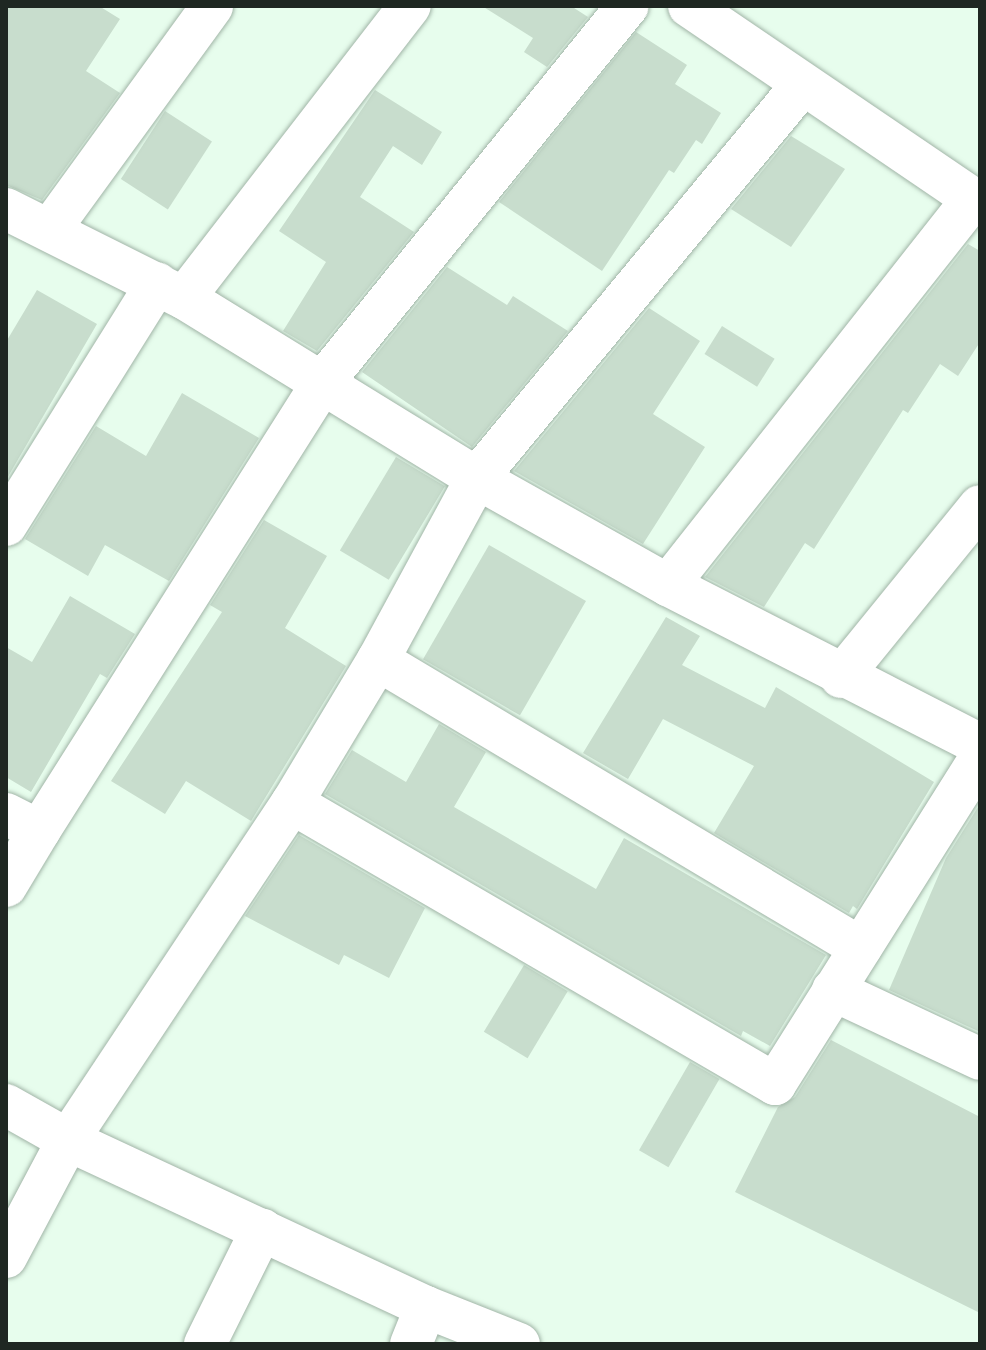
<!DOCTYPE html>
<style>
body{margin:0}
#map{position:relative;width:986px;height:1350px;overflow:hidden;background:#e7fded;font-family:"Alegreya Sans",sans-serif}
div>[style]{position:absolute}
.building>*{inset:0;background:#c8ddcd;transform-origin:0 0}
.roads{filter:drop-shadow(0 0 2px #a1b5a7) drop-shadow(0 0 2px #a1b5a7)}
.street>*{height:42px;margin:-21px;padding:0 21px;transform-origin:21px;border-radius:21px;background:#fff}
span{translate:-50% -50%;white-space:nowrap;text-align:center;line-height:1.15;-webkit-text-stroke:7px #fff;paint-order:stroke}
.frame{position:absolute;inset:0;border:8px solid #1f2722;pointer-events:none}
</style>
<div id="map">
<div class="building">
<i style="clip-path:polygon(6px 6px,99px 6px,120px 19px,86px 71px,120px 93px,42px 200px,6px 185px)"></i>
<i style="clip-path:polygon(482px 6px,571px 6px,588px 17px,547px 67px,524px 52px,533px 38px)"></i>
<i style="clip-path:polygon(636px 32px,687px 65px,675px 84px,721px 113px,702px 144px,696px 140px,674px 173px,669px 170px,602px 271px,499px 202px)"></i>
<i style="clip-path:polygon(375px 90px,442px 132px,422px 165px,393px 146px,360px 197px,414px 232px,317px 351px,283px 331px,326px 262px,279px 231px)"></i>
<i style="left:165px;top:111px;width:56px;height:81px;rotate:33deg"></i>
<i style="clip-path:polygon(791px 136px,845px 169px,791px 247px,731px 209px)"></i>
<i style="clip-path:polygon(968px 244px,980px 251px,980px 342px,958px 376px,940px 364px,908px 413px,903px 410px,814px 549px,805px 543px,764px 607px,705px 577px)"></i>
<i style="clip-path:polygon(447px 267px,507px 305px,513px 296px,568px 331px,472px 447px,362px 372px)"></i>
<i style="clip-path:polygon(37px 290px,97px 324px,6px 480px,6px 342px)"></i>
<i style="clip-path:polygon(649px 308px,700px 341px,653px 414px,705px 447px,643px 544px,514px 471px)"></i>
<i style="left:722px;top:326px;width:62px;height:33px;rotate:32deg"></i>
<i style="clip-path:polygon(182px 393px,259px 438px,169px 581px,105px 545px,88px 576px,25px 539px,96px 426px,146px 456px)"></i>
<i style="left:396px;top:457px;width:57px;height:109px;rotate:31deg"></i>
<i style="clip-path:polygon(264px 520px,327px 556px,285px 628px,346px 666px,251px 821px,186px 781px,165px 814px,111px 781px,222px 612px,210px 605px)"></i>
<i style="left:489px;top:545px;width:112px;height:132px;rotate:30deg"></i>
<i style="clip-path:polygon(70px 596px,135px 634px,107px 678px,100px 674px,31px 792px,6px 777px,6px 647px,32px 662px)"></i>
<i style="clip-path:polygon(666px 617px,700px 636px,682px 665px,765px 708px,776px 687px,934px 782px,857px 909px,853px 906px,849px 913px,714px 833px,754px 766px,663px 719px,628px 779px,583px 753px)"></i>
<i style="clip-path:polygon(439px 724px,486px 752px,454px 807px,596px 889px,624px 838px,826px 955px,770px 1046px,743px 1031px,741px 1036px,325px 794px,352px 750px,406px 782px)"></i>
<i style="clip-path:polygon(980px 804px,980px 1032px,889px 990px,946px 858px)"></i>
<i style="clip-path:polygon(299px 835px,425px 908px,389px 978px,344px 955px,339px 965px,245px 916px)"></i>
<i style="left:524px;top:965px;width:51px;height:78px;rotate:31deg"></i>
<i style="clip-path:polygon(831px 1040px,980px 1117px,980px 1313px,735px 1192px,778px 1107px,795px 1097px)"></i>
<i style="left:690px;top:1062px;width:34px;height:102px;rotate:30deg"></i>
</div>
<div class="roads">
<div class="street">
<i style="left:689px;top:6px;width:352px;rotate:34.2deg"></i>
<i style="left:6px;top:209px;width:199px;rotate:26.6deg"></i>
<i style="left:184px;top:298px;width:344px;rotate:31.6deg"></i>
<i style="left:477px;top:478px;width:219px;rotate:29.3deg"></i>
<i style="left:668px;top:585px;width:351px;rotate:27.1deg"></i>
<i style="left:51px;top:228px;width:274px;rotate:-54deg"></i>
<i style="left:184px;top:298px;width:369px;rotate:-52.3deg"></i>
<i style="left:6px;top:525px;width:285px;rotate:-58deg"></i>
<i style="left:668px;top:585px;width:492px;rotate:-51.7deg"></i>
<i style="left:378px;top:660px;width:562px;rotate:30.81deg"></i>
<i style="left:841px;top:677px;width:220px;rotate:-50.9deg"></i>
<i style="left:292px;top:803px;width:559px;rotate:30.19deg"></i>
<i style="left:775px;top:1084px;width:384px;rotate:-57.8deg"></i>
<i style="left:6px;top:814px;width:37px;rotate:27deg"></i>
<i style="left:39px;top:831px;width:531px;rotate:-57.69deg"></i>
<i style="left:323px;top:382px;width:484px;rotate:-51deg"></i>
<i style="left:6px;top:886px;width:64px;rotate:-59deg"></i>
<i style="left:833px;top:990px;width:162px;rotate:25.1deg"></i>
<i style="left:6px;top:1105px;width:71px;rotate:29.4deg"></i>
<i style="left:68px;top:1140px;width:395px;rotate:25deg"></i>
<i style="left:426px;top:1307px;width:100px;rotate:21.7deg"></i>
<i style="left:6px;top:1257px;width:132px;rotate:-62.1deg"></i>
<i style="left:68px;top:1140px;width:405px;rotate:-56.4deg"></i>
<i style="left:292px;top:803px;width:167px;rotate:-59deg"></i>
<i style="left:378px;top:660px;width:207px;rotate:-61.5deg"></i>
<i style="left:477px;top:478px;width:511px;rotate:-50.4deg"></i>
<i style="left:205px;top:1344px;width:128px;rotate:-63.6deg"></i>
<i style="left:411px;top:1344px;width:40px;rotate:-68deg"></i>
</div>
</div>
<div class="frame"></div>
</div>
